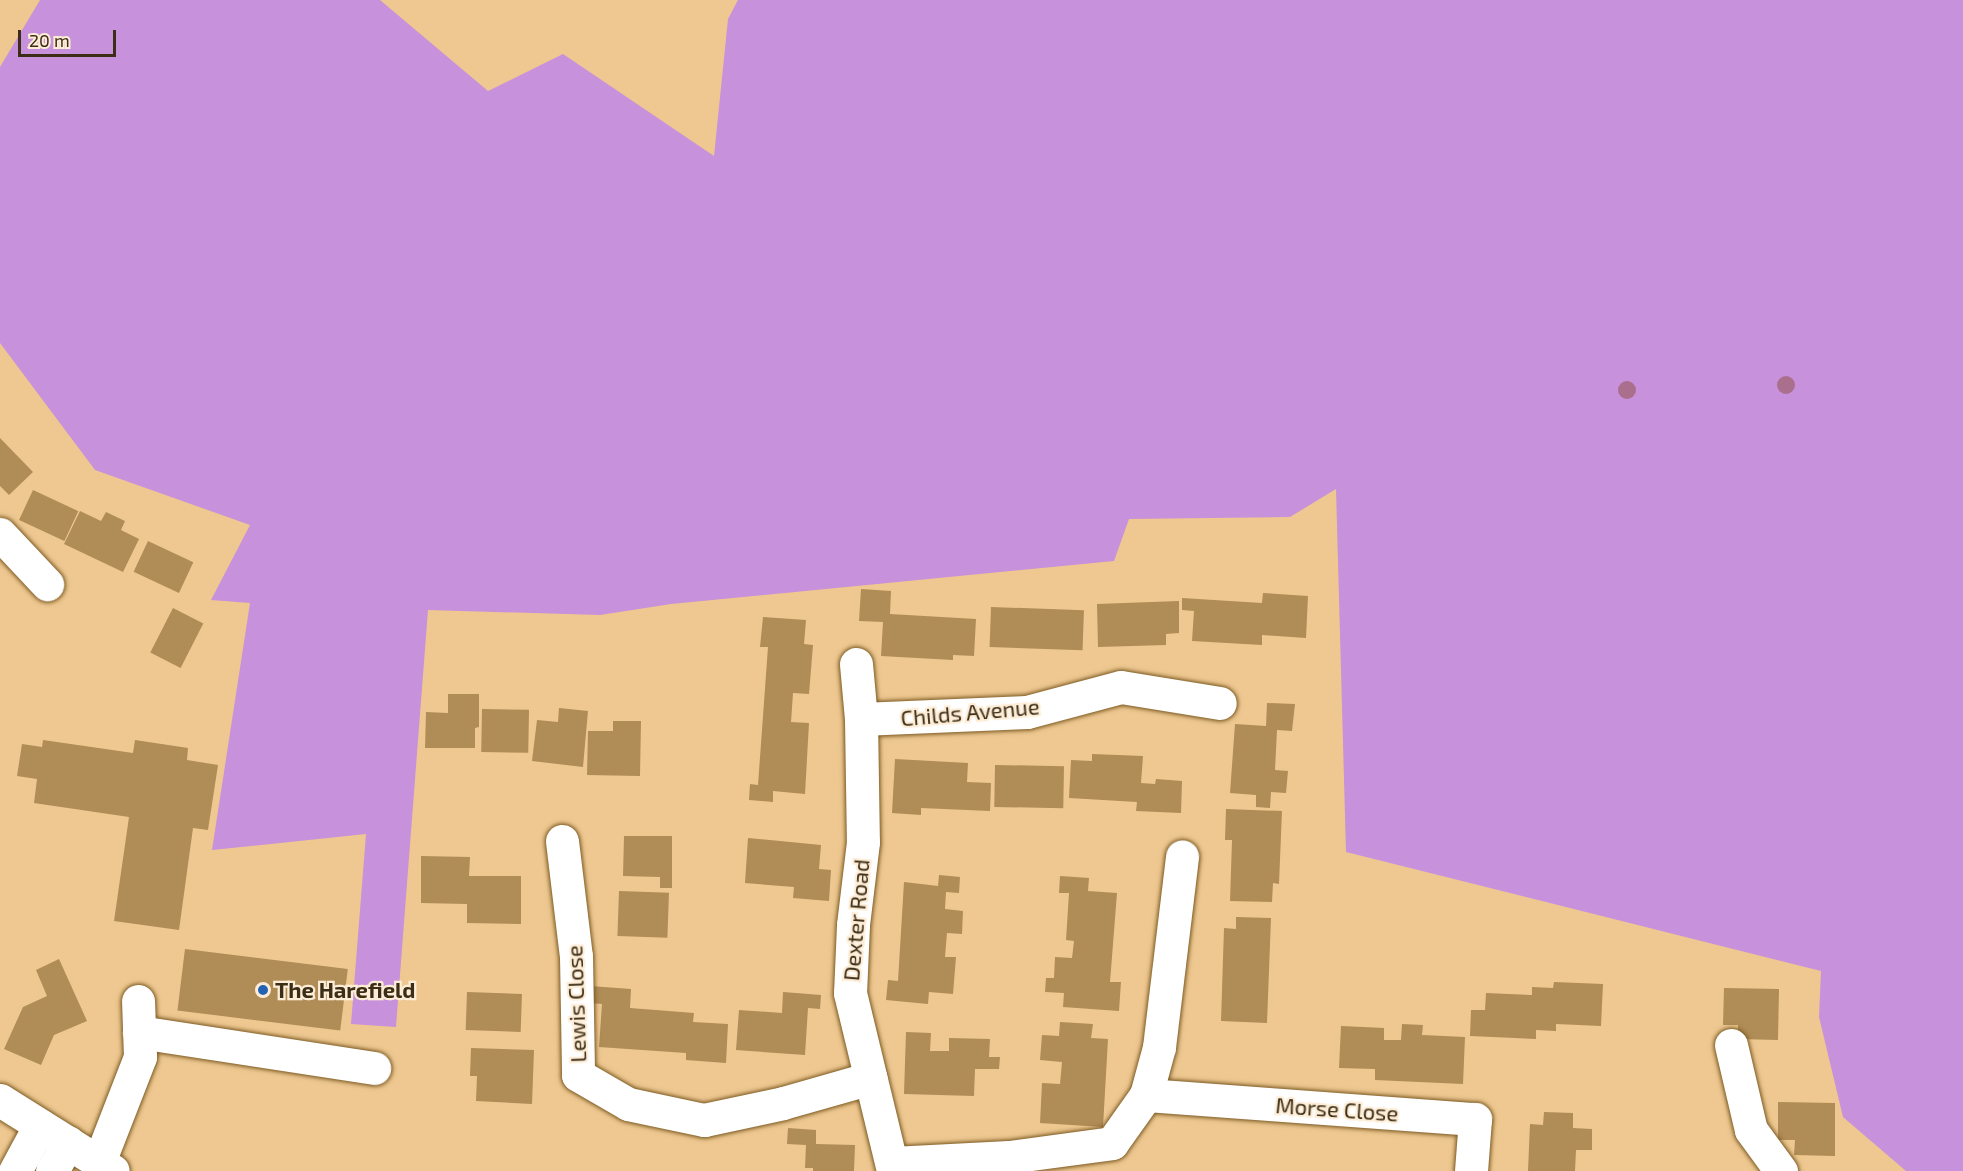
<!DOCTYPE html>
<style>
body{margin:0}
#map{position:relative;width:1963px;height:1171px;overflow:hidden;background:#eec890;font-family:"Exo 2",sans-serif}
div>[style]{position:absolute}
.green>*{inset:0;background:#c791db}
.building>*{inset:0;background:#b08c56;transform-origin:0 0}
.roads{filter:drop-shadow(0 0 2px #7d5b24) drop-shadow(0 0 2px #7d5b24)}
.minor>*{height:33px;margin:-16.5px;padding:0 16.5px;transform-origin:16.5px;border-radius:16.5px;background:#fff}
.trees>*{width:18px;height:18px;margin:-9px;border-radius:50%;background:#ab6f8e}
.dots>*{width:16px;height:16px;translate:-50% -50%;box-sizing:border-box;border:3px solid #fdedd7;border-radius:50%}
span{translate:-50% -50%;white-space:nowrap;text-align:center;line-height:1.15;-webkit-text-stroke:4.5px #fdedd7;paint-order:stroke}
.street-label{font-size:22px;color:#3c2d16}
.poi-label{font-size:22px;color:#3c2d16;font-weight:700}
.left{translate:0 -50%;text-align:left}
.scale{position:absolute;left:18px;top:30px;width:98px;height:27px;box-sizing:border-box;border:3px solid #3c2d16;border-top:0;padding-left:8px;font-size:18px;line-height:21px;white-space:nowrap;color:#3c2d16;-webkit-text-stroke:4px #fdedd7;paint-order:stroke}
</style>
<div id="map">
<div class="green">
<i style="clip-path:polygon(40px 0,380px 0,488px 91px,563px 54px,714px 156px,728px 19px,738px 0,1963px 0,1963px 1171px,1906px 1171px,1843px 1117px,1819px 1017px,1821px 971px,1346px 852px,1336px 489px,1290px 517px,1129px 519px,1114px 561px,671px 604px,600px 615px,428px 610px,396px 1027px,351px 1024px,366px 834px,212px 850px,250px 603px,211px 600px,250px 525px,95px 470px,0 343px,0 67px)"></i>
</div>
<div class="building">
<i style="clip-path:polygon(0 438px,33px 472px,9px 495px,0 486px)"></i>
<i style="left:33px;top:490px;width:50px;height:33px;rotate:25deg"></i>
<i style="clip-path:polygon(80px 511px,101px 521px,106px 512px,125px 521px,121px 530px,139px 539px,123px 572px,64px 544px)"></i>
<i style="left:148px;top:541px;width:50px;height:34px;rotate:25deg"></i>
<i style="clip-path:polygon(861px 589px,891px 591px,890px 614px,976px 619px,974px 656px,953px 655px,953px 660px,881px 656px,883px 622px,859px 621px)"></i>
<i style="clip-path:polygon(1263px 593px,1308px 596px,1306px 638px,1262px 635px,1262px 645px,1192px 641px,1194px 611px,1182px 610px,1182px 598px,1262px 603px)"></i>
<i style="clip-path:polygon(1179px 601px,1179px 633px,1166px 634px,1166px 645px,1098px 647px,1097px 604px)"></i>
<i style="left:991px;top:607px;width:93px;height:40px;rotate:2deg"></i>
<i style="left:173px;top:608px;width:34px;height:50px;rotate:27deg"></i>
<i style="clip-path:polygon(763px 617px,806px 620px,804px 644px,813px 645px,809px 694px,793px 693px,791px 722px,809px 723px,805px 794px,773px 791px,773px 802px,749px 800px,750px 784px,758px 785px,768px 647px,760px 647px)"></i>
<i style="clip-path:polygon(448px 694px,479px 694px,479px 727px,475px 728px,475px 748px,425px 748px,426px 712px,448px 713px)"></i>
<i style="clip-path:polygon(1267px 703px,1295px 704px,1292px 731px,1277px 730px,1275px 770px,1288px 771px,1286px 793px,1271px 792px,1270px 808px,1256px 807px,1256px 795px,1230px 793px,1235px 724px,1266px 726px)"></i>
<i style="clip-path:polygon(559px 708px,588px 711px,583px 767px,532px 761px,537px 720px,558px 722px)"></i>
<i style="left:482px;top:709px;width:47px;height:43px;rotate:1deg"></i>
<i style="clip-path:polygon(613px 721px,641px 721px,640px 776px,587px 775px,588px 731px,613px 731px)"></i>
<i style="clip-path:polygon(43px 740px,133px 753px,135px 740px,188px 748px,187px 760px,218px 765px,208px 830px,193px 828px,179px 930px,114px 921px,129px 817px,34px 803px,37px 779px,17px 776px,22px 744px,42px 747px)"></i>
<i style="clip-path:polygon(1092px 754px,1143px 756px,1141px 783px,1155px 784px,1156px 779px,1182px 781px,1181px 813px,1136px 811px,1137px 802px,1069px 798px,1071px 760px,1092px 761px)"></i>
<i style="clip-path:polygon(895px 759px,968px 763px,967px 782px,991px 783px,990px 811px,921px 808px,921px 815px,892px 813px)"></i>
<i style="left:995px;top:765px;width:69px;height:42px;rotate:1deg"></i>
<i style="clip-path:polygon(1226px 809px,1282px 811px,1279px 884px,1273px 883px,1272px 902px,1230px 901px,1232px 840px,1225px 840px)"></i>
<i style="clip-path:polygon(624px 836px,672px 836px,672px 888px,660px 888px,660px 877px,623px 876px)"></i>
<i style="clip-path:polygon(748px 838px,821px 845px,819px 869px,831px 870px,829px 901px,793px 898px,794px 887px,745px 883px)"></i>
<i style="clip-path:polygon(421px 856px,470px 857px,469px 876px,521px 876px,521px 924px,467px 923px,467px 904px,421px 903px)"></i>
<i style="clip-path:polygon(939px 875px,960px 877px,959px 893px,946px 892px,945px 909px,963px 911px,962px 934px,947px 933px,945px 957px,956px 957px,953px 994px,929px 992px,928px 1004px,886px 1000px,888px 980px,898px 981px,904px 882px,938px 886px)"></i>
<i style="clip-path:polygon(1060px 876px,1089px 878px,1088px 891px,1117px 893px,1110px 982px,1121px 982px,1119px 1011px,1063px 1007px,1064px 993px,1045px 992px,1046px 978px,1054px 978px,1055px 957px,1072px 958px,1074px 941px,1066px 940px,1069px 893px,1059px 893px)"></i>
<i style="left:619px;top:891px;width:50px;height:45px;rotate:2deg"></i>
<i style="clip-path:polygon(1236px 917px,1271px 918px,1267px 1023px,1221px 1021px,1224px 928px,1236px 929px)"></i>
<i style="left:185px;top:949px;width:164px;height:62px;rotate:7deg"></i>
<i style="clip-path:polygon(59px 959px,87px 1021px,54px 1035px,41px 1065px,4px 1049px,23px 1007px,47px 996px,36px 970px)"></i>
<i style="clip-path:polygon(1554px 982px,1603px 984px,1601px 1026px,1556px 1024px,1556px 1031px,1536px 1030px,1536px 1039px,1470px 1036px,1471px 1010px,1485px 1010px,1486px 993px,1532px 995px,1532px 987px,1553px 988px)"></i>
<i style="clip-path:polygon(590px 986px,631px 989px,630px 1008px,694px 1013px,693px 1022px,728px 1024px,726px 1063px,686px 1060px,686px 1053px,599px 1047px,602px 1004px,589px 1003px)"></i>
<i style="clip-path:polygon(1724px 988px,1779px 989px,1778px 1040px,1738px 1039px,1738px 1025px,1723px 1025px)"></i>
<i style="left:467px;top:992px;width:55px;height:38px;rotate:2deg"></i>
<i style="clip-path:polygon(783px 992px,821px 995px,820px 1009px,808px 1008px,805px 1055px,736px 1050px,739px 1010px,782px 1013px)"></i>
<i style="clip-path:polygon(1060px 1022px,1093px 1024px,1091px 1038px,1108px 1039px,1103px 1127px,1040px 1123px,1042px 1083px,1060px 1084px,1062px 1062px,1040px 1060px,1042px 1035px,1059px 1036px)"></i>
<i style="clip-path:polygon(1402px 1024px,1423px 1025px,1422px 1035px,1465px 1037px,1463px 1084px,1375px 1080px,1375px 1069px,1339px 1068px,1341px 1026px,1384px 1028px,1384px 1040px,1401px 1040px)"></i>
<i style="clip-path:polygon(906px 1032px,931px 1033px,930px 1051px,949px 1051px,949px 1038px,990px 1039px,989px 1057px,1000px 1057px,999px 1069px,975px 1069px,974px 1096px,904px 1094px)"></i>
<i style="clip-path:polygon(471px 1048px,534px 1050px,532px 1104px,476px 1101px,477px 1076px,470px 1076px)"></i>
<i style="clip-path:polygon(1778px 1102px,1835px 1103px,1835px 1156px,1794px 1155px,1795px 1140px,1778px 1140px)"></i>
<i style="clip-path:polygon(1544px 1112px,1573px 1113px,1573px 1128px,1592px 1129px,1592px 1150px,1576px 1150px,1575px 1171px,1528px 1171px,1530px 1124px,1543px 1125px)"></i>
<i style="clip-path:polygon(788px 1128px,816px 1130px,816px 1144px,855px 1145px,854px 1171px,813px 1171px,813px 1168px,805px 1168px,806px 1145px,787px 1144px)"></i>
</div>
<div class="roads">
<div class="minor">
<i style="left:0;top:534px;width:69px;rotate:46.8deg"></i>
<i style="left:856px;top:664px;width:55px;rotate:84.8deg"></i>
<i style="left:861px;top:719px;width:123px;rotate:89.1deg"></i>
<i style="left:863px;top:842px;width:84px;rotate:96.9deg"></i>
<i style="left:853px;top:925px;width:68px;rotate:92.5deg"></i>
<i style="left:850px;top:993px;width:183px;rotate:76.4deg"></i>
<i style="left:861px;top:719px;width:166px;rotate:-2.4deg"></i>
<i style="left:1027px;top:712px;width:97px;rotate:-14.9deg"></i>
<i style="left:1121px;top:687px;width:100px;rotate:9.2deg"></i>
<i style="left:562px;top:841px;width:116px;rotate:83.1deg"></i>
<i style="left:576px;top:956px;width:119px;rotate:89deg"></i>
<i style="left:578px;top:1075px;width:58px;rotate:30.1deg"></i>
<i style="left:628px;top:1104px;width:78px;rotate:11.9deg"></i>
<i style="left:704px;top:1120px;width:81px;rotate:-12.1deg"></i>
<i style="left:783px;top:1103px;width:91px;rotate:-15.9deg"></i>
<i style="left:139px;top:1032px;width:238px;rotate:8.7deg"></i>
<i style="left:1731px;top:1045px;width:87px;rotate:76.8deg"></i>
<i style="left:1751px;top:1130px;width:51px;rotate:53.8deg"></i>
<i style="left:1146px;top:1095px;width:330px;rotate:4.2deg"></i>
<i style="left:1475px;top:1119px;width:52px;rotate:94.4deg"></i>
<i style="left:0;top:1100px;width:133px;rotate:32.1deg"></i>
<i style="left:99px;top:1162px;width:113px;rotate:-68.7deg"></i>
<i style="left:140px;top:1057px;width:56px;rotate:-92deg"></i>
<i style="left:892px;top:1163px;width:117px;rotate:-2.9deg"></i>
<i style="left:1009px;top:1157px;width:104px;rotate:-7.7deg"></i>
<i style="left:1112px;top:1143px;width:59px;rotate:-54.7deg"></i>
<i style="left:1146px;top:1095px;width:50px;rotate:-74.8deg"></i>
<i style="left:1159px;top:1047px;width:192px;rotate:-83.1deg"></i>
<i style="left:15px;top:1171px;width:52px;rotate:-61.5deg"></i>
<i style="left:52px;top:1171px;width:33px;rotate:-61deg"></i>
</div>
</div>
<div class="trees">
<i style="left:1786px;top:385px"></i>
<i style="left:1627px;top:390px"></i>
</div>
<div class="dots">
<i style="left:263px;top:990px;background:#2463b4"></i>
</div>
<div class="street-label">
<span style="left:970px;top:712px;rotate:-5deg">Childs Avenue</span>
<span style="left:856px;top:920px;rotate:-85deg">Dexter Road</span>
<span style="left:576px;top:1004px;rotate:-92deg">Lewis Close</span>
<span style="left:1337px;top:1109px;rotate:4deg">Morse Close</span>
</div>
<div class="poi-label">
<span class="left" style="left:275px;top:990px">The Harefield</span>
</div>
<div class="scale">20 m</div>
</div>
